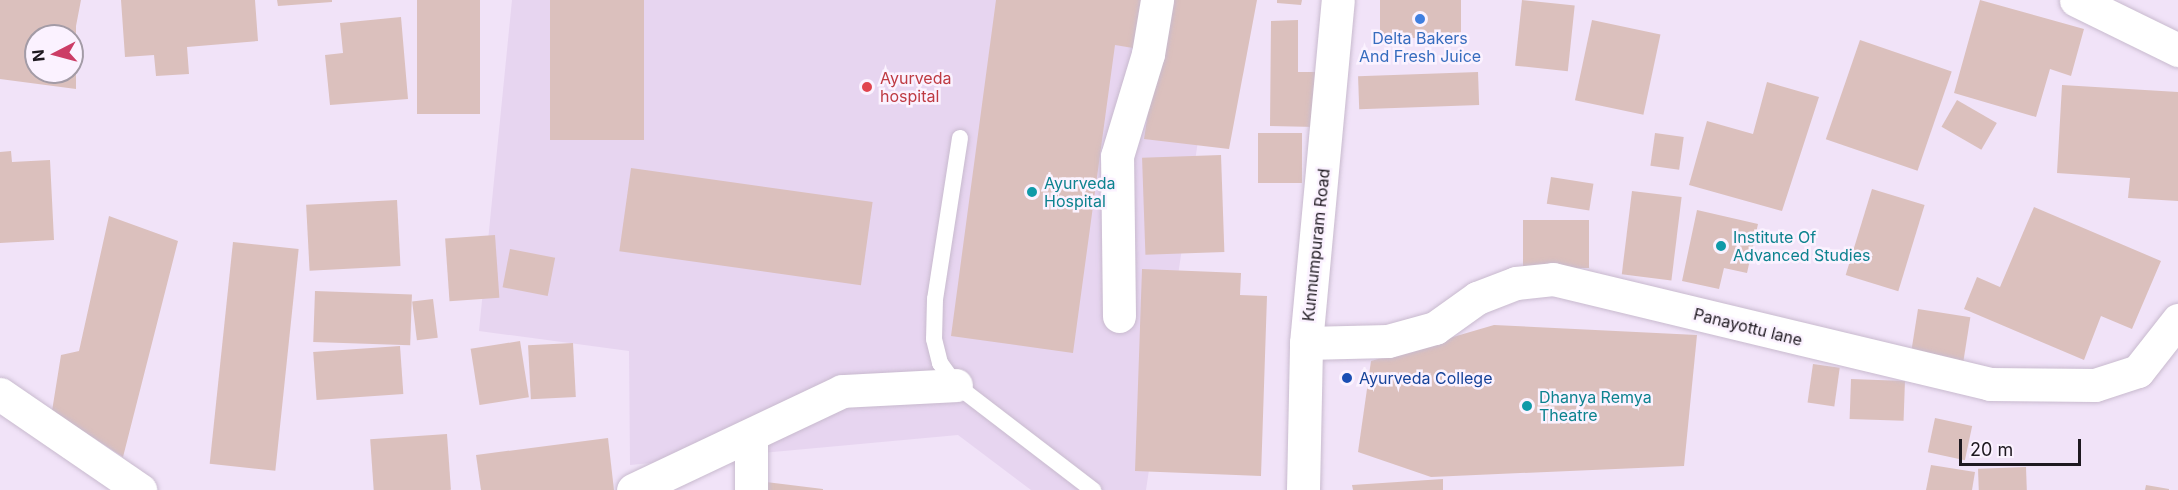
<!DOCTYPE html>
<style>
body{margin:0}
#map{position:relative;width:2178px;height:490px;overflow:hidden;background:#f1e3f8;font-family:Inter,sans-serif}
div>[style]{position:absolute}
.built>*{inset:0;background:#e7d5f0}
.building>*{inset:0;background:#dbc0bd;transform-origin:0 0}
.roads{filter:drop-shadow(0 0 2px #c8bace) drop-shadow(0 0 2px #c8bace)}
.lane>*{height:16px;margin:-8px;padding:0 8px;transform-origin:8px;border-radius:8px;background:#fff}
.street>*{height:33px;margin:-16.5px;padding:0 16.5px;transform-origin:16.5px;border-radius:16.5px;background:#fff}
.secondary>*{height:33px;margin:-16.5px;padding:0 16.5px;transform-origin:16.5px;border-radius:16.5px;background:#fff}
.dots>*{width:16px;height:16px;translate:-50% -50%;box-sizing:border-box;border:3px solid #fbf2ff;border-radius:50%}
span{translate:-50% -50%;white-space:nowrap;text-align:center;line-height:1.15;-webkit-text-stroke:5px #fbf2ff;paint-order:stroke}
.shop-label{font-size:16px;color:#366cbe}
.health-label{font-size:16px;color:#be3a42}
.left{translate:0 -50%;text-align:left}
.culture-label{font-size:16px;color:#0d838f}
.street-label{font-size:16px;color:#1e1920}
.transit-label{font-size:16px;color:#164399}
.north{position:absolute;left:24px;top:24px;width:60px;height:60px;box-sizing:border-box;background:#fbf2ff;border:2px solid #a39ba6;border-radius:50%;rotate:264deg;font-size:16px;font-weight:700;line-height:24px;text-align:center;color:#1e1920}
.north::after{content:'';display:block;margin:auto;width:21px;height:27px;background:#cc3d66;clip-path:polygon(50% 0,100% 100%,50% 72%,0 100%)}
.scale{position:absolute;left:1959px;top:439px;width:122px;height:27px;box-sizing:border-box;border:3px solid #1e1920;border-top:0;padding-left:8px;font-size:18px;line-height:21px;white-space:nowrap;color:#1e1920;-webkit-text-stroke:4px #fbf2ff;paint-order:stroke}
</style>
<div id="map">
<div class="built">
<i style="clip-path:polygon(512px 0,1219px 0,1146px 490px,1031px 490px,958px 435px,630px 465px,629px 351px,479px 331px)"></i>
</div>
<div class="building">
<i style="clip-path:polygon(evenodd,0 0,81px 0,76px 26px,76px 89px,0 79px,0 0,36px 36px,72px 36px,72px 72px,36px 72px,36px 36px)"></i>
<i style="clip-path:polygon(121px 0,255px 0,258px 41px,187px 47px,189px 74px,156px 76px,154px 55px,125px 57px)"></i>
<i style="clip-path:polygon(277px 0,332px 0,332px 2px,278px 6px)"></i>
<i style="left:417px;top:0;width:63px;height:114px"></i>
<i style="left:550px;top:0;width:94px;height:140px"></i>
<i style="clip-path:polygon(996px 0,1145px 0,1139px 49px,1115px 45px,1073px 353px,951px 336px)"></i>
<i style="clip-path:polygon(1165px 0,1257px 0,1229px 149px,1144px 139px)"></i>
<i style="clip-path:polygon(1277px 0,1302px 0,1301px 5px,1277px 3px)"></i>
<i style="left:1380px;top:0;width:81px;height:38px"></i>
<i style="left:1522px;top:0;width:53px;height:66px;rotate:6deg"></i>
<i style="clip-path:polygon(1980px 0,2084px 29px,2071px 76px,2050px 69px,2036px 117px,1954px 93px)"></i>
<i style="clip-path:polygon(401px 17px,408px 99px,330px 105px,325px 55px,343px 53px,340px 23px)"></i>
<i style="clip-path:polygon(1298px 20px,1298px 72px,1316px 72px,1316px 127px,1270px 126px,1271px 21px)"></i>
<i style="left:1592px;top:20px;width:70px;height:82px;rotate:12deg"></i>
<i style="left:1860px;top:40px;width:97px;height:105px;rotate:19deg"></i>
<i style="left:1478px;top:72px;width:33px;height:120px;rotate:88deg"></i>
<i style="clip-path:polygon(1767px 82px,1819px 97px,1782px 211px,1689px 185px,1707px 121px,1753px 134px)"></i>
<i style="clip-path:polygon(2062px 85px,2178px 92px,2178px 201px,2128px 198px,2130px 178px,2057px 173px)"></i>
<i style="left:1957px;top:100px;width:46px;height:31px;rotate:30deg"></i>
<i style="left:1258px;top:133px;width:44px;height:50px"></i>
<i style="left:1655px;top:133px;width:29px;height:33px;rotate:8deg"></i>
<i style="clip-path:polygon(11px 151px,12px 162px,50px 160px,54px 240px,0 243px,0 152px)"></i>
<i style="left:1221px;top:155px;width:97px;height:79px;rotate:88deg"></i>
<i style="left:631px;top:168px;width:244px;height:84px;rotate:8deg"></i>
<i style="left:1551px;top:177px;width:43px;height:27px;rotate:9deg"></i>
<i style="left:1872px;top:189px;width:55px;height:90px;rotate:17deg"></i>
<i style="left:1632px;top:191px;width:50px;height:84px;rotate:7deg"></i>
<i style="left:397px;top:200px;width:66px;height:91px;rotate:87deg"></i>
<i style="clip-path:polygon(2034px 207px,2161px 261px,2132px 329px,2101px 316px,2084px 360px,1964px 309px,1977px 277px,2000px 287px)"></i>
<i style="clip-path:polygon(1697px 210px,1758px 224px,1747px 273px,1724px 268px,1719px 289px,1682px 281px)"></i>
<i style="clip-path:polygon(109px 216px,178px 241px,123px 457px,52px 411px,61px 355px,79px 351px)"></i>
<i style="left:1589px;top:220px;width:48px;height:66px;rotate:90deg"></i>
<i style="left:495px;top:235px;width:63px;height:50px;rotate:86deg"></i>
<i style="left:233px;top:242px;width:66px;height:223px;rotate:6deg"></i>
<i style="left:510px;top:249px;width:46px;height:39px;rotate:11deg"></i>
<i style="clip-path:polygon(1142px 269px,1241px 273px,1240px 295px,1267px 296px,1261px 476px,1135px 471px)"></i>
<i style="left:315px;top:291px;width:97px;height:51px;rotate:2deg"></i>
<i style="left:433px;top:299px;width:39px;height:21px;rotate:83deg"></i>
<i style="left:1918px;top:309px;width:53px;height:46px;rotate:9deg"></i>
<i style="clip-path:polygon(1494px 325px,1697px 335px,1684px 466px,1431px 477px,1358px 452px,1371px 361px)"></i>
<i style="left:520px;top:341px;width:57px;height:50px;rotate:81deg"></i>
<i style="left:573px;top:343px;width:54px;height:45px;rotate:87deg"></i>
<i style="left:400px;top:346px;width:48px;height:87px;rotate:86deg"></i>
<i style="left:1813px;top:364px;width:27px;height:39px;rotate:8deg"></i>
<i style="left:1851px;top:379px;width:54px;height:40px;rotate:2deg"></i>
<i style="left:1935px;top:418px;width:38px;height:35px;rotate:12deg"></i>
<i style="left:447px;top:434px;width:56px;height:77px;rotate:86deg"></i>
<i style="clip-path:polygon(608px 438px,614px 490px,481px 490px,476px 455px)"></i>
<i style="clip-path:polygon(1931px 465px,1975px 472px,1972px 490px,1926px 490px)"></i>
<i style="left:2026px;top:467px;width:23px;height:48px;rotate:88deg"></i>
<i style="clip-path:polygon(1443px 479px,1443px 490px,1353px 490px,1352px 485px)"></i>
<i style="clip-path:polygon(766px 482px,823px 489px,823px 490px,765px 490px)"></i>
<i style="clip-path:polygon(2146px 485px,2169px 489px,2169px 490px,2145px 490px)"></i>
</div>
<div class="roads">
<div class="lane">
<i style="left:960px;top:138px;width:163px;rotate:98.8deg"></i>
<i style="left:935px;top:299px;width:40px;rotate:91.4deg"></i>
<i style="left:934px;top:339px;width:25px;rotate:76deg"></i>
<i style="left:940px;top:363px;width:27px;rotate:54deg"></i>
<i style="left:956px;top:385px;width:173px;rotate:37.5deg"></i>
</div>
<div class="street">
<i style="left:2076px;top:0;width:114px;rotate:26.1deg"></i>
<i style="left:1119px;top:316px;width:160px;rotate:-90.7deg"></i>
<i style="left:1117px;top:156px;width:107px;rotate:-73.1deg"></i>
<i style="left:1148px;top:54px;width:55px;rotate:-80.5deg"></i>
<i style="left:1306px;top:343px;width:82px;rotate:-1.4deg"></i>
<i style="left:1388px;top:341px;width:49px;rotate:-15.5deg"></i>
<i style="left:1435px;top:328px;width:52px;rotate:-35.5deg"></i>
<i style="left:1477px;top:298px;width:42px;rotate:-21deg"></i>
<i style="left:1516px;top:283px;width:37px;rotate:-6deg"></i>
<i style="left:1553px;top:279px;width:449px;rotate:13.5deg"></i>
<i style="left:1990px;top:384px;width:105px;rotate:0.5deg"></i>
<i style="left:2095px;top:385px;width:45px;rotate:-18deg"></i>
<i style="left:2138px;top:371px;width:65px;rotate:-51.9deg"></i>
<i style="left:751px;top:437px;width:53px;rotate:90deg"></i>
<i style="left:633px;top:490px;width:231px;rotate:-25.3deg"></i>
<i style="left:842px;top:391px;width:114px;rotate:-3deg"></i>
</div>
<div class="secondary">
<i style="left:0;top:394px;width:170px;rotate:34.4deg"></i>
<i style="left:1303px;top:490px;width:147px;rotate:-88.8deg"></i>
<i style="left:1306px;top:343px;width:344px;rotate:-84.7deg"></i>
</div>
</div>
<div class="dots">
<i style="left:1420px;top:19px;background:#3f7fe0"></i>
<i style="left:867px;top:87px;background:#e0444e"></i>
<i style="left:1032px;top:192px;background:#0f9aa8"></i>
<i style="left:1721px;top:246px;background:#0f9aa8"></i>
<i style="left:1347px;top:378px;background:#1a4fb4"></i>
<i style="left:1527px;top:406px;background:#0f9aa8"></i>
</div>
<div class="shop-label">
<span style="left:1420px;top:47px">Delta Bakers<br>And Fresh Juice</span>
</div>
<div class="health-label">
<span class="left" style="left:880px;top:87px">Ayurveda<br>hospital</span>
</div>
<div class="culture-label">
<span class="left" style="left:1044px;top:192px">Ayurveda<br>Hospital</span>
<span class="left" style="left:1733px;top:246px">Institute Of<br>Advanced Studies</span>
<span class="left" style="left:1539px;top:406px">Dhanya Remya<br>Theatre</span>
</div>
<div class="street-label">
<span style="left:1316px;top:245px;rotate:-84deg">Kunnumpuram Road</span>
<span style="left:1748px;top:327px;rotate:14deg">Panayottu lane</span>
</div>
<div class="transit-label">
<span class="left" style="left:1359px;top:378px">Ayurveda College</span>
</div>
<div class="north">N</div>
<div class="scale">20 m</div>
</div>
